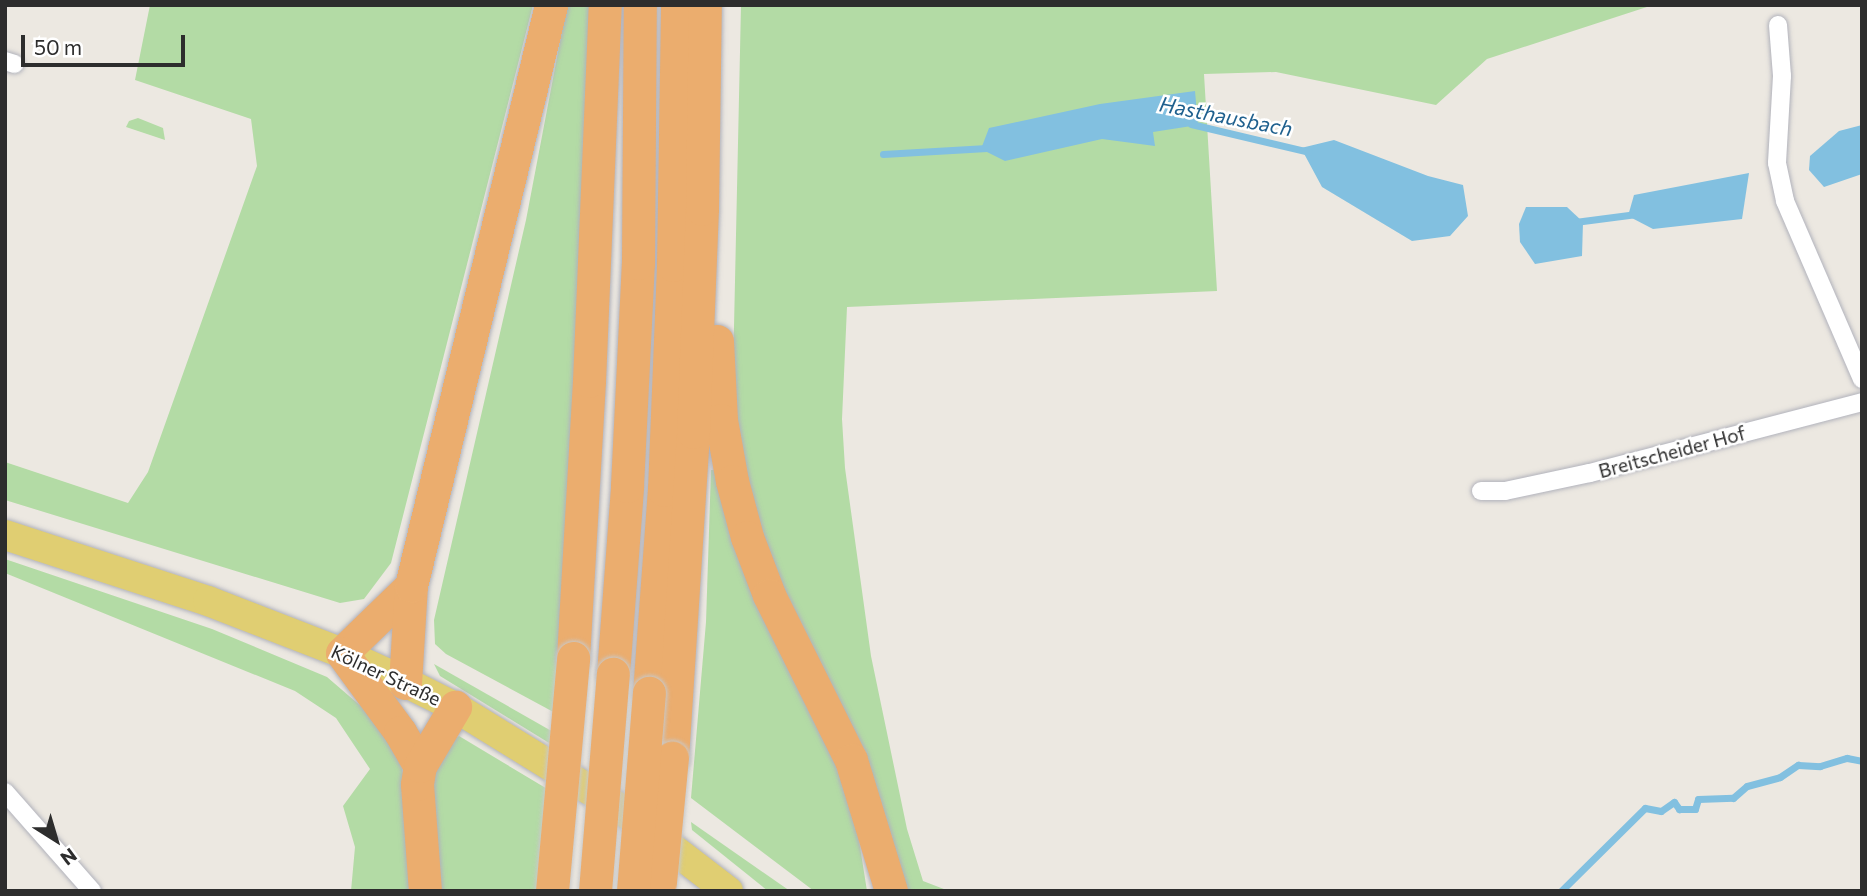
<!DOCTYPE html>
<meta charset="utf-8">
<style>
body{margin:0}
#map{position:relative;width:1867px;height:896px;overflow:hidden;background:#ece8e1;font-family:Commissioner,sans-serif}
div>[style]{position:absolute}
.green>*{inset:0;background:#b3dba5}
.water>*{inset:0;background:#82c0e0}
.stream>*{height:7px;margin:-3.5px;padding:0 3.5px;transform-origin:3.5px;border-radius:3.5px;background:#82c0e0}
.roads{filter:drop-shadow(0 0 2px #b1b2bb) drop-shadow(0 0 2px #b1b2bb)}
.minor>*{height:18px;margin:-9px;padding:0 9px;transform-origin:9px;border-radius:9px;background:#fff}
.primary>*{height:30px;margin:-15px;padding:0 15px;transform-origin:15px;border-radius:15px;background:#e0ce72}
.motorway>*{height:33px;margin:-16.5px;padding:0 16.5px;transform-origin:16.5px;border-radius:16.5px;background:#ebad6e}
.bridges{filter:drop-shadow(0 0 2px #c8c8c8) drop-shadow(0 0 2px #c8c8c8)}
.motorway-bridge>*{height:33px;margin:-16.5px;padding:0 16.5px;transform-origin:16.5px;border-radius:16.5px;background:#ebad6e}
span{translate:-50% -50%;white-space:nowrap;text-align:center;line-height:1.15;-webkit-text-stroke:5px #fff;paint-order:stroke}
.street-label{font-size:19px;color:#2d2d2d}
.water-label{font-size:21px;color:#1f608e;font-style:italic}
.frame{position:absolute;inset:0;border:7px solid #2d2d2d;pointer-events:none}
.north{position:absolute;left:21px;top:805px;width:70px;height:70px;-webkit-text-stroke:5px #fff;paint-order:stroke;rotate:143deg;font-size:19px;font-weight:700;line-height:28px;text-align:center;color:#2d2d2d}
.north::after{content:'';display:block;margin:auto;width:24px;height:32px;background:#2d2d2d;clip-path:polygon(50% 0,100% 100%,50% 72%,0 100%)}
.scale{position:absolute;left:21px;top:35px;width:164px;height:32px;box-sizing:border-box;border:4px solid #2d2d2d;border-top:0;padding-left:9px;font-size:21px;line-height:24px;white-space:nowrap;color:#2d2d2d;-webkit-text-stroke:5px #fff;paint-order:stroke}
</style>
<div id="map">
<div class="green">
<i style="clip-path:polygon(150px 5px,533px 5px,391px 563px,364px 599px,340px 603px,5px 500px,5px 462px,128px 503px,148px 472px,257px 166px,251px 119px,135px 80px)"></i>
<i style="clip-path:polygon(567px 5px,592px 5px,559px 715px,446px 654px,435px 644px,434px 620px,526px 220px)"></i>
<i style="clip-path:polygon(741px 5px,1653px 5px,1487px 59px,1436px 105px,1276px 72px,1204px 74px,1217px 291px,847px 307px,842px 419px,845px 468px,871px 656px,907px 829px,923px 881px,949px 891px,902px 891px,765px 549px,737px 432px,733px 373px)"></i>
<i style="clip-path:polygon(138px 118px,163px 128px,165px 140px,126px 127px,129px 121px)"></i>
<i style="clip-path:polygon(711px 470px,716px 470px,852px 796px,867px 891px,814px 891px,691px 798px,706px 622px)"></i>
<i style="clip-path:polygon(5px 559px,212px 629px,327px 677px,377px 720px,402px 768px,409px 815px,411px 891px,351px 891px,355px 847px,343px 806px,370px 769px,336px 718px,295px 691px,5px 573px)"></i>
<i style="clip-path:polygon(434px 664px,555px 733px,554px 746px,440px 676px)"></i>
<i style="clip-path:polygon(459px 736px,549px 790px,538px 891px,436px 891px,430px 815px,436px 760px,448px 744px)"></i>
<i style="clip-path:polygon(691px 822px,790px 891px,768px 891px,692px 830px)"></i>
</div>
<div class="water">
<i style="clip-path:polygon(1195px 91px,1198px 125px,1153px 132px,1155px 146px,1102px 139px,1005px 161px,981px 149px,989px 128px,1100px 104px)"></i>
<i style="clip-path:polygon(1862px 125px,1862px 174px,1824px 187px,1809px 170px,1810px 156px,1839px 131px)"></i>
<i style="clip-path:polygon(1334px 140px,1428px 176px,1463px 185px,1468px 216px,1450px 236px,1412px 241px,1322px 187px,1301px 148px)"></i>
<i style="clip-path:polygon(1749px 173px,1742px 219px,1653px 229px,1628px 216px,1634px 195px)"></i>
<i style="clip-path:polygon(1526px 207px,1567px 207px,1583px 222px,1582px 256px,1535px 264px,1520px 242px,1519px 224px)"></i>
</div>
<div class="stream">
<i style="left:1191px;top:124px;width:121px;rotate:13.3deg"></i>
<i style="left:883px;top:154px;width:104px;rotate:-3.3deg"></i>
<i style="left:1575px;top:222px;width:62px;rotate:-7.5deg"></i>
<i style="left:1561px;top:891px;width:118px;rotate:-44.7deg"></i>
<i style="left:1645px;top:808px;width:16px;rotate:11deg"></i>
<i style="left:1661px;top:811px;width:16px;rotate:-35deg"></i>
<i style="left:1674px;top:802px;width:9px;rotate:54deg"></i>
<i style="left:1679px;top:809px;width:16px"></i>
<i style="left:1695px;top:809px;width:10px;rotate:-73deg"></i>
<i style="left:1698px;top:799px;width:35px;rotate:-2deg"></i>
<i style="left:1733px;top:798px;width:18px;rotate:-41deg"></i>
<i style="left:1747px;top:786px;width:34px;rotate:-15deg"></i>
<i style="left:1780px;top:777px;width:22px;rotate:-34deg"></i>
<i style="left:1798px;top:765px;width:22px;rotate:3deg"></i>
<i style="left:1820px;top:766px;width:28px;rotate:-17deg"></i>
<i style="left:1847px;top:758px;width:15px;rotate:11deg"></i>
</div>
<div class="roads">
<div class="minor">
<i style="left:1778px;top:25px;width:51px;rotate:85.5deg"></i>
<i style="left:1782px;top:76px;width:87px;rotate:93.3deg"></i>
<i style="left:1777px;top:163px;width:39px;rotate:78deg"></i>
<i style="left:1785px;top:201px;width:194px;rotate:66.6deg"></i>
<i style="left:5px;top:61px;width:10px;rotate:17deg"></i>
<i style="left:1481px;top:491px;width:24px"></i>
<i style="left:1505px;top:491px;width:87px;rotate:-12deg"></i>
<i style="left:1590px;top:473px;width:281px;rotate:-14.6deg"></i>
<i style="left:5px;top:792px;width:132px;rotate:48.7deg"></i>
</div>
<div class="primary">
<i style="left:5px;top:535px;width:213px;rotate:18deg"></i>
<i style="left:208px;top:601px;width:144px;rotate:21.2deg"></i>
<i style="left:342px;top:653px;width:60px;rotate:24.4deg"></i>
<i style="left:397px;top:678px;width:65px;rotate:26.6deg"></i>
<i style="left:455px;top:707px;width:195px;rotate:31.6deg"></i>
<i style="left:621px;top:809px;width:135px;rotate:37.5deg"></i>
</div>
<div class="motorway">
<i style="left:717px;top:341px;width:79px;rotate:87.1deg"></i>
<i style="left:721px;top:420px;width:62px;rotate:79.8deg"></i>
<i style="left:732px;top:481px;width:58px;rotate:75deg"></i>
<i style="left:747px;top:537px;width:62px;rotate:69.2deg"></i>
<i style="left:769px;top:595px;width:184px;rotate:63.6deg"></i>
<i style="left:851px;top:760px;width:137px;rotate:73deg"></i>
<i style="left:411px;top:586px;width:96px;rotate:135.8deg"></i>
<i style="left:342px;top:653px;width:98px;rotate:53.7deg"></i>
<i style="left:400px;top:732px;width:39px;rotate:60deg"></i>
<i style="left:573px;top:658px;width:277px;rotate:-86.7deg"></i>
<i style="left:589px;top:381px;width:376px;rotate:-87.6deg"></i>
<i style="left:613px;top:674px;width:189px;rotate:-85.7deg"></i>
<i style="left:627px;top:486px;width:223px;rotate:-87.2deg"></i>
<i style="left:638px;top:263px;width:258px;rotate:-89.6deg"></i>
<i style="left:405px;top:683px;width:97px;rotate:-86.5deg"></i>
<i style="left:411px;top:586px;width:598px;rotate:-76.45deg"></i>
<i style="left:649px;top:693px;width:204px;rotate:-85.8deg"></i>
<i style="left:664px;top:490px;width:225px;rotate:-87.7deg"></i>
<i style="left:673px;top:265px;width:260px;rotate:-89.1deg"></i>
<i style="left:672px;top:758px;width:327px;rotate:-86.3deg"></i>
<i style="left:693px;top:432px;width:223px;rotate:-87.7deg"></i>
<i style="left:702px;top:209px;width:204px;rotate:-89.2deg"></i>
<i style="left:425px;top:891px;width:107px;rotate:-94.3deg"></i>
<i style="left:417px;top:784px;width:18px;rotate:-81deg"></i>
<i style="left:420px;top:766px;width:69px;rotate:-59.3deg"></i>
</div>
</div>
<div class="bridges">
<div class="motorway-bridge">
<i style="left:660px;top:882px;width:125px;rotate:-84.5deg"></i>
<i style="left:552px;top:891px;width:234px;rotate:-84.8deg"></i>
<i style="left:595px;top:891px;width:218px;rotate:-85.3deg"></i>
<i style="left:633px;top:891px;width:199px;rotate:-85.4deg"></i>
</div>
</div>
<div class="street-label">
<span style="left:1672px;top:452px;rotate:-15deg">Breitscheider Hof</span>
<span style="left:386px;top:675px;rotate:25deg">Kölner Straße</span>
</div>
<div class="water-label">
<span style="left:1226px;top:116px;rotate:11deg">Hasthausbach</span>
</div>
<div class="frame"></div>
<div class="north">N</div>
<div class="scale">50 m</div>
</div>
